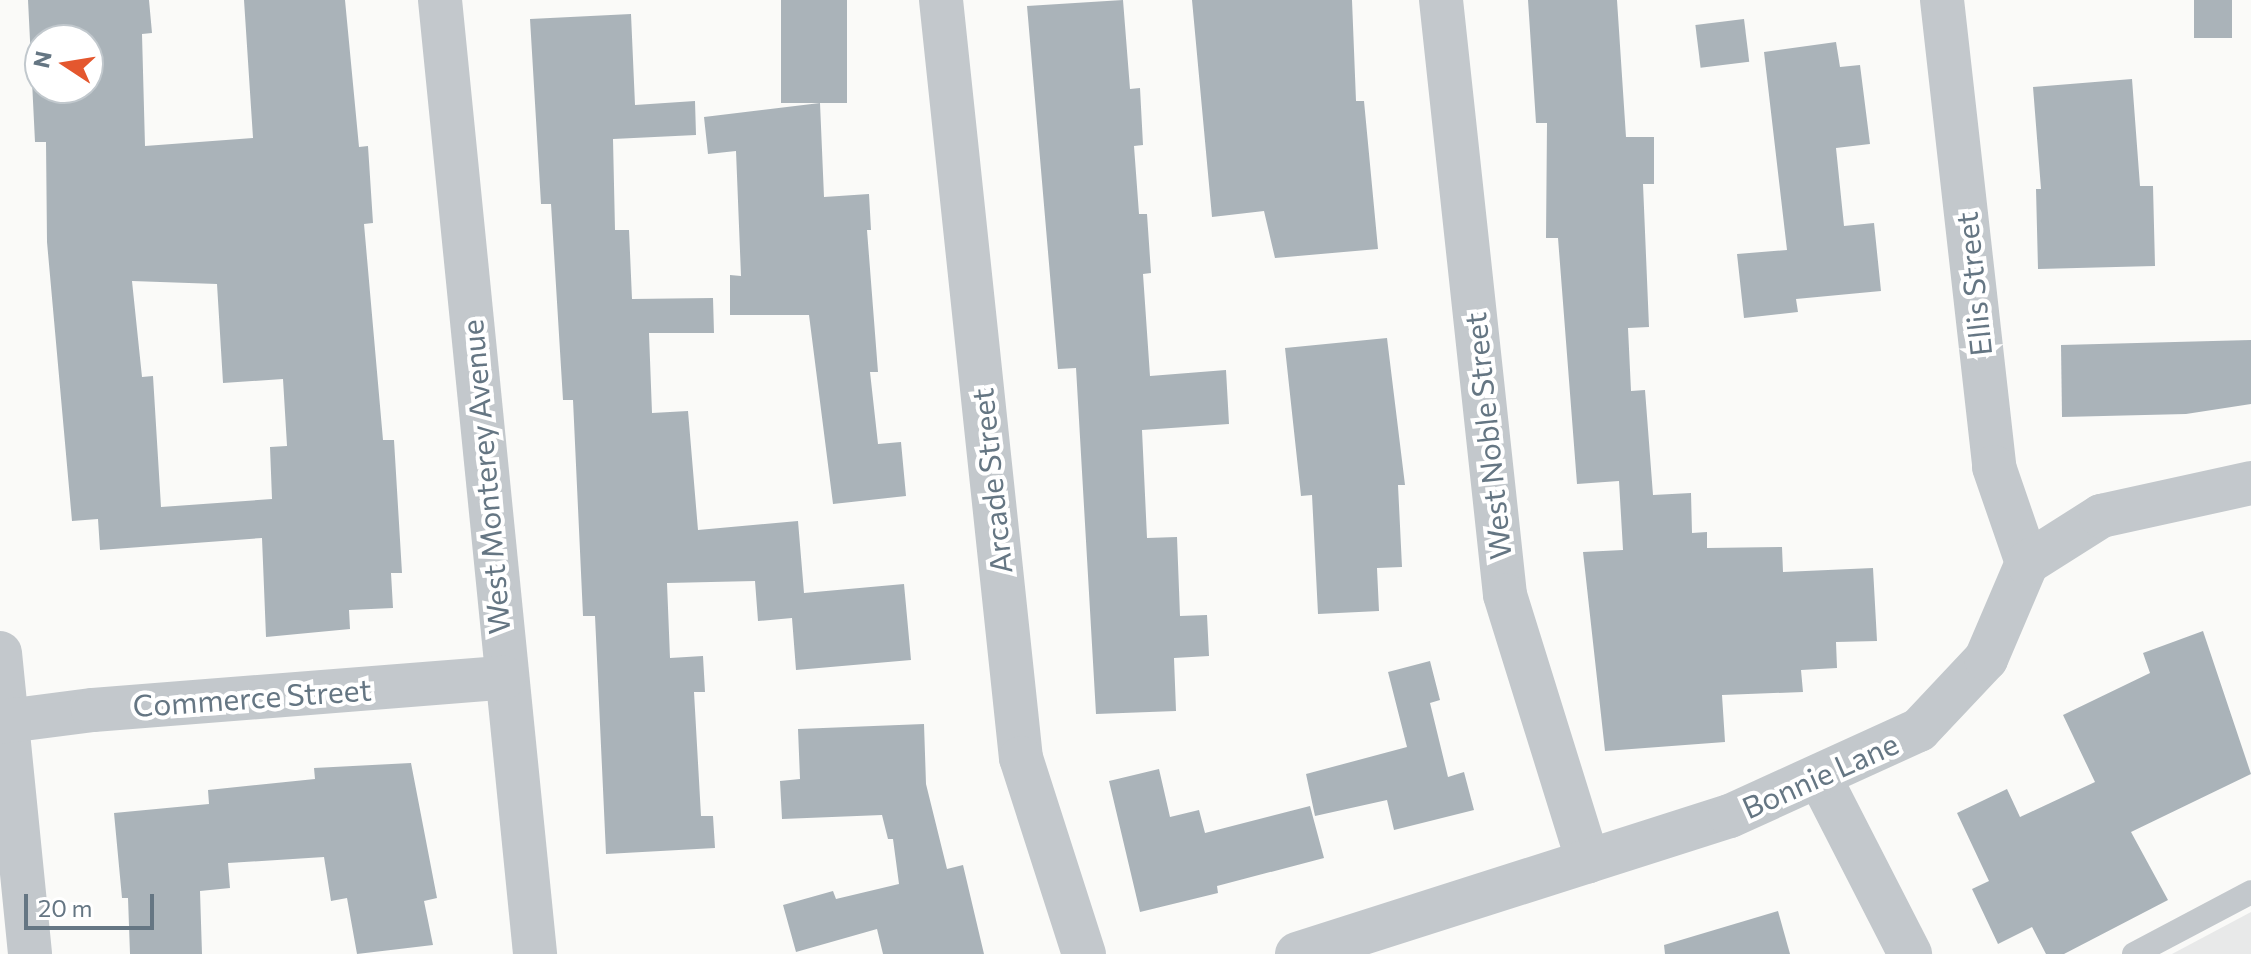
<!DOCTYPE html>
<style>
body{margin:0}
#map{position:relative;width:2251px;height:954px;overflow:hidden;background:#fafaf8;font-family:Commissioner,sans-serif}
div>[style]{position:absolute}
.built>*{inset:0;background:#e8e9e9}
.building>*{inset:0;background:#aab3b9;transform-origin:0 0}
.lane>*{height:24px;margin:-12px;padding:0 12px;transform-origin:12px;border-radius:12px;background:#c3c8cc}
.street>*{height:44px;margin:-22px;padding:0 22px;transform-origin:22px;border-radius:22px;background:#c3c8cc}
span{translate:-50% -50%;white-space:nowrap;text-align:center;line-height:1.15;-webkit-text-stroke:8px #fff;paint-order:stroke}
.street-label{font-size:30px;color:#657683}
.north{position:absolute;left:24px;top:24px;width:80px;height:80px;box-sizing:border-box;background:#fff;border:2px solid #c1c8cd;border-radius:50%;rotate:282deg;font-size:22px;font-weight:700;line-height:32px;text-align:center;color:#657683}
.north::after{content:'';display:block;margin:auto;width:28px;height:36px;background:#e4572e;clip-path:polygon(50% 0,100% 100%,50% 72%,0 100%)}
.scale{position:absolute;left:24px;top:894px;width:130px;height:36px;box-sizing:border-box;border:4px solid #657683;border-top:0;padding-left:10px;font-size:24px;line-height:28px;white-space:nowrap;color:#657683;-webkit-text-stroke:6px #fff;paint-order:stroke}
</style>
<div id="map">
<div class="built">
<i style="clip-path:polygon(2251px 912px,2251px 954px,2172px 954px)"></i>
</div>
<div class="building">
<i style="clip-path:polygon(evenodd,28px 0,149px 0,152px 33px,142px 34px,145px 146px,253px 138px,244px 0,345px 0,359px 147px,368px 146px,373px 223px,364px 224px,383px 440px,394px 440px,402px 573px,391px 573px,393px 608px,349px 610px,350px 629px,266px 637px,262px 538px,100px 550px,98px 519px,72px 521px,47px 242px,46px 142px,35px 142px,28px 0,40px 40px,88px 40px,88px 88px,40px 88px,40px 40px,28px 0,132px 281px,217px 284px,223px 383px,283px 379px,287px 446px,270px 447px,272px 499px,161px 507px,153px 376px,142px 377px,132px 281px)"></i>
<i style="left:781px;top:0;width:66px;height:103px"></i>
<i style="clip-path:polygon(1123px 0,1130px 89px,1140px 88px,1143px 145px,1134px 146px,1139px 214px,1147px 214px,1151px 273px,1143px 274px,1150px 376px,1226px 370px,1229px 424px,1142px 430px,1147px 538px,1177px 537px,1180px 616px,1207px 615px,1209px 656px,1174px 658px,1176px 711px,1096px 714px,1076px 368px,1058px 369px,1027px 6px)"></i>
<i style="clip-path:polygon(1192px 0,1352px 0,1356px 101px,1364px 101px,1378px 249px,1275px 258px,1264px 211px,1212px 217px)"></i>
<i style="clip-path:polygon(1528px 0,1617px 0,1626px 137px,1654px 137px,1654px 184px,1643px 184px,1649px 327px,1628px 328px,1631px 391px,1645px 390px,1653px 495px,1691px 493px,1692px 533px,1707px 532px,1707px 548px,1782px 547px,1783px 572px,1873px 568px,1877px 641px,1836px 642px,1837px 668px,1801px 670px,1803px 692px,1722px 695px,1725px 742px,1605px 751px,1583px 552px,1623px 550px,1619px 481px,1577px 484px,1558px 238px,1546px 238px,1547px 123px,1536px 123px)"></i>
<i style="left:2194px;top:0;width:38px;height:38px"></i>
<i style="clip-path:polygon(631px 14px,635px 105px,695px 101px,696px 135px,613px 139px,615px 230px,629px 230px,632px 299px,713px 298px,714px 333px,649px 333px,652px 413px,688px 411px,698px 530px,798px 521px,804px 593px,904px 584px,911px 660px,796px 670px,792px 618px,758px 621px,755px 581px,667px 583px,670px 658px,703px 656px,705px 692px,694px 692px,701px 816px,713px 816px,715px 848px,606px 854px,595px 616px,583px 616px,573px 400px,563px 400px,551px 204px,541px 204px,530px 19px)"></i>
<i style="left:1744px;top:19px;width:43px;height:49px;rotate:83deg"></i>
<i style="clip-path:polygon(1836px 42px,1840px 67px,1860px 65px,1870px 144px,1836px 148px,1844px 226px,1874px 223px,1881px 291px,1796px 299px,1798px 312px,1744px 318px,1737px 254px,1787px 250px,1764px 52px)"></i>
<i style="clip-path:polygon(2132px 79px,2140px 186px,2153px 186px,2155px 266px,2038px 269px,2036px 189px,2041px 189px,2033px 87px)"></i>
<i style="clip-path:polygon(820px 103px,824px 197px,869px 194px,871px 230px,867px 230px,878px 372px,870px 372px,878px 444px,901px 442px,906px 496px,833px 504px,809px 315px,730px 315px,730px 275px,741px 276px,736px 151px,708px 154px,704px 117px)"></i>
<i style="clip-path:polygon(1387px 338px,1405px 485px,1398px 485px,1402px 567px,1377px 568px,1379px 611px,1318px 614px,1312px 495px,1301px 496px,1285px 348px)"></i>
<i style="clip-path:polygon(2251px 340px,2251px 404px,2186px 414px,2062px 417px,2061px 345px)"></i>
<i style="clip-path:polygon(2203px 631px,2251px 774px,2131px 832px,2168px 900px,2064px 954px,2046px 954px,2032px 927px,1998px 944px,1972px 889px,1989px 881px,1957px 813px,2007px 789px,2020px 817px,2095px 782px,2063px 715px,2150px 673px,2143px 653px)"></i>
<i style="clip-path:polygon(1430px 661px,1440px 700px,1430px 703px,1448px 777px,1464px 772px,1474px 810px,1394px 830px,1387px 800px,1315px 816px,1306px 774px,1407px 747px,1388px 672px)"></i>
<i style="clip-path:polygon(924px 724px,926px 784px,947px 869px,963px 865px,984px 954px,883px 954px,877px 929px,796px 952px,783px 905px,833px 891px,836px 899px,899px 884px,893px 839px,888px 839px,882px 815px,782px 819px,780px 781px,800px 779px,798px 729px)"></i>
<i style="clip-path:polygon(411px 763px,437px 898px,424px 901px,433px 945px,357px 954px,347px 898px,331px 901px,324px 857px,228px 863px,230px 888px,200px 891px,202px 954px,130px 954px,128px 898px,122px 898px,114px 813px,209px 804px,208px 790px,315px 779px,314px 768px)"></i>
<i style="clip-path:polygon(1159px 769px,1170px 817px,1199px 810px,1205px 833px,1310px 806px,1324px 858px,1217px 886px,1218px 893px,1140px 912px,1109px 781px)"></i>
<i style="clip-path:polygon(1778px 911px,1790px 954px,1665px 954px,1664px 945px)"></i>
</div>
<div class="lane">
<i style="left:2134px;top:954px;width:132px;rotate:-27.9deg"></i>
</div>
<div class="street">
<i style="left:440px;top:0;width:959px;rotate:84.31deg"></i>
<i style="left:941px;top:0;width:762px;rotate:83.98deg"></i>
<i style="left:1021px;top:758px;width:206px;rotate:72.2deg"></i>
<i style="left:1441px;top:0;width:598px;rotate:83.86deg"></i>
<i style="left:1505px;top:595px;width:279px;rotate:72.7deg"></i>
<i style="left:1942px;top:0;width:470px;rotate:83.6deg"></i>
<i style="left:1994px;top:467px;width:102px;rotate:71deg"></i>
<i style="left:0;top:653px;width:302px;rotate:84.3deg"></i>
<i style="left:0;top:722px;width:94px;rotate:-7.4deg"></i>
<i style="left:93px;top:710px;width:412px;rotate:-4.5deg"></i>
<i style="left:1819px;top:776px;width:200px;rotate:62.9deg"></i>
<i style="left:1297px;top:954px;width:454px;rotate:-17.7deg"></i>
<i style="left:1730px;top:816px;width:208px;rotate:-24.5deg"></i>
<i style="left:1919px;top:730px;width:98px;rotate:-46.7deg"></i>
<i style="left:1986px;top:659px;width:104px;rotate:-66.9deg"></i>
<i style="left:2027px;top:563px;width:88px;rotate:-32.4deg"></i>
<i style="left:2101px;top:516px;width:154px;rotate:-12.4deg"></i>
</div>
<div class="street-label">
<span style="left:1973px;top:284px;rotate:-96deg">Ellis Street</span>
<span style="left:1487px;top:436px;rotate:-96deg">West Noble Street</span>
<span style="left:485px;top:477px;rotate:-95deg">West Monterey Avenue</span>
<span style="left:991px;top:481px;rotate:-96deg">Arcade Street</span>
<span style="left:252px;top:697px;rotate:-4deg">Commerce Street</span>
<span style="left:1820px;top:775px;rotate:-24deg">Bonnie Lane</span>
</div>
<div class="north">N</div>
<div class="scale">20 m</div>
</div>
